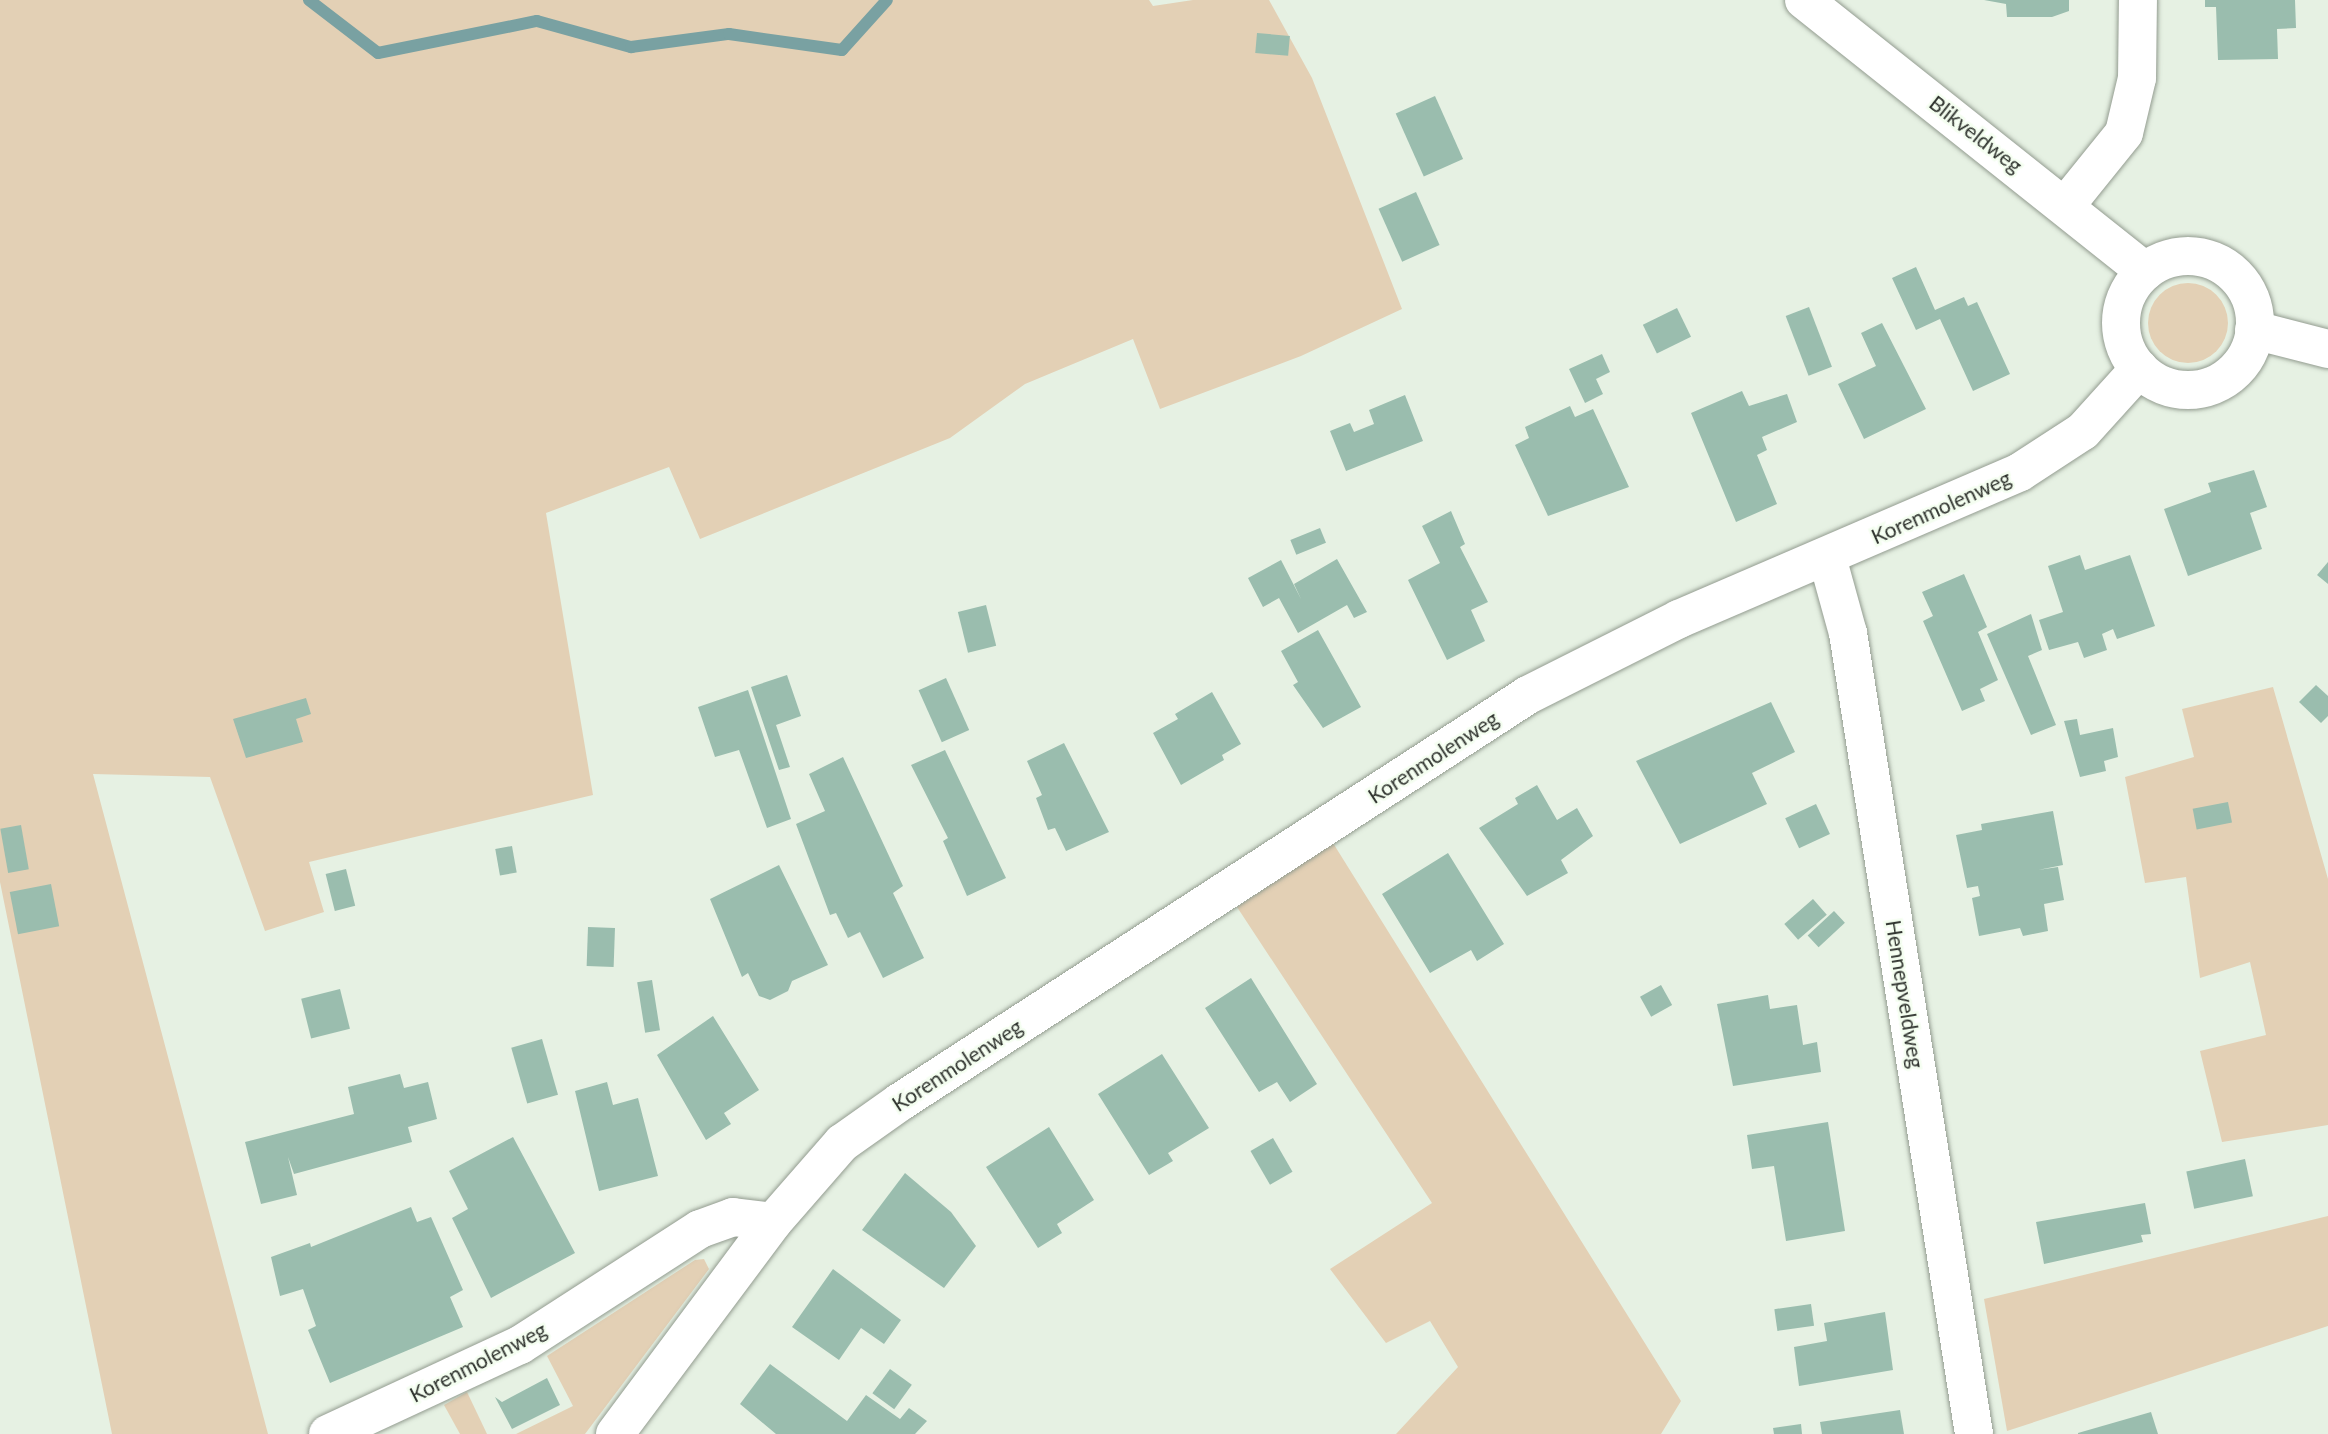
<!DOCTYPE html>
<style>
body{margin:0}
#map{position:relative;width:2328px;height:1434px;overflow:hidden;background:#e6f1e3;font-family:Lato,sans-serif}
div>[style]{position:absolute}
.green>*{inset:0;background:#e3d0b5}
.round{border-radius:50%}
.stream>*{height:12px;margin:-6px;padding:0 6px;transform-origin:6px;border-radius:6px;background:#79a1a2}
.building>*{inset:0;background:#9abdae;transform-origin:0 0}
.roads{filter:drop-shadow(0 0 2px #939c90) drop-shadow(0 0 2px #939c90)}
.minor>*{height:38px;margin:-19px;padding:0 19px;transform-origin:19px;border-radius:19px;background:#fff}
.minor>.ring{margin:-19px;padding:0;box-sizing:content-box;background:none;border:38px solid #fff;border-radius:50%}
span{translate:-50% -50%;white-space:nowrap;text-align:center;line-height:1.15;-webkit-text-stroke:5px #f4fef0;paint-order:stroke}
.street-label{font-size:21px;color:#2f332e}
</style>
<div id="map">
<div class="green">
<i style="clip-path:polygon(0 0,1149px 0,1153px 6px,1193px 0,1269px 0,1312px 78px,1402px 309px,1301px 356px,1160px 409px,1133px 339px,1025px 384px,950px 438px,700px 539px,669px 467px,546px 513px,593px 795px,309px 862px,324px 912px,265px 931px,210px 777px,93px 774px,268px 1434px,112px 1434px,0 882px)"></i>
<i class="round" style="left:2148px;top:283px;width:80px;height:80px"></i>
<i style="clip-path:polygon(2273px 687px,2328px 879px,2328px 1125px,2222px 1142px,2200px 1051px,2266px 1035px,2250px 962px,2200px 978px,2186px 877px,2145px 883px,2125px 777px,2194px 757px,2182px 709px)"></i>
<i style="clip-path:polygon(1333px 843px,1681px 1401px,1661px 1434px,1396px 1434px,1458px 1367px,1430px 1321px,1386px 1343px,1330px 1269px,1432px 1203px,1237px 907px)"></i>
<i style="clip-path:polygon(2328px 1216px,2328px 1326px,2007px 1431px,1984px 1299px)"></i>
<i style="clip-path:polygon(704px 1259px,709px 1269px,585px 1434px,516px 1434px,573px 1406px,547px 1356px,695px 1260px)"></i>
<i style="clip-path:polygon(467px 1392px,487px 1434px,460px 1434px,444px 1405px)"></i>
</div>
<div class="stream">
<i style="left:309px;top:0;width:87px;rotate:37.5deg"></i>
<i style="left:378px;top:53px;width:162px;rotate:-11.4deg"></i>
<i style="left:537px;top:21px;width:98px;rotate:15.5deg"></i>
<i style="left:631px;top:47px;width:99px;rotate:-7.6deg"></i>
<i style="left:729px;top:34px;width:114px;rotate:8.1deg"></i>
<i style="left:842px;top:50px;width:67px;rotate:-48deg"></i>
</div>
<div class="building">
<i style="clip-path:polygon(1984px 0,2069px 0,2069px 11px,2052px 17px,2007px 17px,2006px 4px)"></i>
<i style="clip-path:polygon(2205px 0,2295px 0,2296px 28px,2277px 29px,2278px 59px,2218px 60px,2216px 7px,2205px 7px)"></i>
<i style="left:1257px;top:33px;width:33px;height:20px;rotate:5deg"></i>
<i style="left:1435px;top:96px;width:69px;height:43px;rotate:66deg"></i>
<i style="left:1416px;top:192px;width:58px;height:41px;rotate:66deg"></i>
<i style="clip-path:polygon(1916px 267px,1935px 310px,1964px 297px,1968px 306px,1977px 302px,2010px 374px,1973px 391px,1940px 319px,1916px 330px,1892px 278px)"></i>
<i style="left:1809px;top:307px;width:64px;height:25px;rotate:69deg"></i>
<i style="left:1677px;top:308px;width:32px;height:38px;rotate:64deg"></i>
<i style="clip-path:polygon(1882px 323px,1926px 409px,1864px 439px,1838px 384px,1876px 366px,1861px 333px)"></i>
<i style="clip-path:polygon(1602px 354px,1610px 372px,1596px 379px,1603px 394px,1585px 403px,1569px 369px)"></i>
<i style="clip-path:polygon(1742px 391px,1749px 406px,1787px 394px,1797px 422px,1762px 437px,1767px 450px,1757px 455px,1777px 504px,1736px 522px,1691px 413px)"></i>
<i style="clip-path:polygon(1405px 395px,1423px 441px,1346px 471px,1330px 431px,1350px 423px,1354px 432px,1374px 424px,1369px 410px)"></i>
<i style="clip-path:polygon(1570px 406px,1575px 417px,1593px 409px,1629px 487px,1548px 516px,1515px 445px,1529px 438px,1525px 427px)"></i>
<i style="clip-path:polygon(2254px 470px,2267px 507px,2250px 513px,2262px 549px,2188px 576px,2164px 509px,2211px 492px,2208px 483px)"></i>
<i style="clip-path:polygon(1451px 511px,1465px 544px,1460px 547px,1488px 602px,1471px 610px,1485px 641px,1447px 660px,1408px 580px,1440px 563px,1422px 526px)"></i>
<i style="left:1320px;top:528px;width:16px;height:32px;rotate:68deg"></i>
<i style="clip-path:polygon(2080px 555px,2085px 570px,2130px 555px,2155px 626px,2117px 639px,2113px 629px,2102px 634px,2107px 650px,2084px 658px,2078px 642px,2049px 650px,2039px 620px,2063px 612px,2048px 566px)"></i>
<i style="clip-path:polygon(1337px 559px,1367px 612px,1354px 618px,1347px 605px,1298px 633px,1279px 598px,1263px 607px,1248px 578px,1281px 560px,1301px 599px,1294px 584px)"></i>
<i style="clip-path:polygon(2328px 562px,2328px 584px,2317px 575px)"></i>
<i style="clip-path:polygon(1964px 574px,1987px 627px,1978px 632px,1998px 680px,1980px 689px,1985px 701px,1962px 711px,1923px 621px,1933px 616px,1922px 592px)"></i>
<i style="left:986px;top:605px;width:42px;height:29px;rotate:76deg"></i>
<i style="clip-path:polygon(2031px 614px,2042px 650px,2028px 656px,2056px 725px,2031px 735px,1987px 634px)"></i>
<i style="clip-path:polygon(1318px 630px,1361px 707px,1323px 728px,1293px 685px,1298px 682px,1281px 651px)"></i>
<i style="clip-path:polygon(787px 675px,801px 716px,776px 725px,790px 767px,779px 770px,751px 687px)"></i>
<i style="left:946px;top:678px;width:57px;height:30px;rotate:66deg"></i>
<i style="clip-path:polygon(2316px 685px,2328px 696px,2328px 716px,2321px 723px,2299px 702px)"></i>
<i style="clip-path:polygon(748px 690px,791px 819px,767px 828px,739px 750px,715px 757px,698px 707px)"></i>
<i style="clip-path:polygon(1212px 692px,1241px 744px,1222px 755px,1224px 760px,1181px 785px,1153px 733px,1178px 719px,1175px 714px)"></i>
<i style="clip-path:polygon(306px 698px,311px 714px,296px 719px,303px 742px,246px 758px,233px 719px)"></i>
<i style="clip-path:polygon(1771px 702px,1795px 752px,1752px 773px,1767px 804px,1680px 844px,1636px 761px)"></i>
<i style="clip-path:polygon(2077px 719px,2080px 735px,2113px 728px,2118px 757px,2104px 761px,2106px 771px,2080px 777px,2064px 721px)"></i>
<i style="clip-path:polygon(1064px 743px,1109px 832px,1066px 851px,1055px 828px,1048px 830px,1036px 798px,1042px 795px,1027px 761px)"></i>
<i style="clip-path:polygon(945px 750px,1006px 878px,967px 896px,943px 841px,948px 838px,911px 765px)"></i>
<i style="clip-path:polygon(843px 757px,903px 886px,893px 893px,924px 958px,883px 978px,860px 932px,848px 938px,836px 913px,830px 915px,796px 824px,825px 811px,809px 774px)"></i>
<i style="clip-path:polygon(1537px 785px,1557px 820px,1577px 808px,1593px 836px,1561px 860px,1568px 873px,1527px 896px,1479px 828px,1518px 804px,1515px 798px)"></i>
<i style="left:2228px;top:802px;width:21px;height:36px;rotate:79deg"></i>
<i style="left:1816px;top:804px;width:33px;height:34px;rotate:65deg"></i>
<i style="clip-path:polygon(2053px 811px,2063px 865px,2038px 870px,2058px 867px,2064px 900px,2044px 904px,2048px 931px,2023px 936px,2020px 928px,1979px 936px,1972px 898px,1980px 896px,1978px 886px,1967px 888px,1956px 835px,1982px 830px,1981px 824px)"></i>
<i style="left:21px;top:825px;width:45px;height:21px;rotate:80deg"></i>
<i style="left:512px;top:846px;width:27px;height:17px;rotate:80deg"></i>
<i style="clip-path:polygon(1448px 853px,1504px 944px,1477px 961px,1471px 950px,1430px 973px,1382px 894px)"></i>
<i style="clip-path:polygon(779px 865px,828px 965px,792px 981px,788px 991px,770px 1000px,759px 996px,748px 973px,742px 977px,710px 899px)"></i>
<i style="left:346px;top:869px;width:38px;height:21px;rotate:76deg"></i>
<i style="left:51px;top:884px;width:43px;height:42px;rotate:79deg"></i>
<i style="left:1813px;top:899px;width:21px;height:38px;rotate:49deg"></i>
<i style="left:1834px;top:911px;width:16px;height:36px;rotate:47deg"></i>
<i style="left:588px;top:927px;width:27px;height:39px;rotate:2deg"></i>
<i style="clip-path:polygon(1251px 978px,1317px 1084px,1290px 1102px,1277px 1082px,1259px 1092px,1205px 1008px)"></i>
<i style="left:652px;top:980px;width:51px;height:15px;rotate:81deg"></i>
<i style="left:1661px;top:985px;width:23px;height:24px;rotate:61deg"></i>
<i style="left:340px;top:989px;width:41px;height:40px;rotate:76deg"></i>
<i style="clip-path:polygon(1768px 995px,1770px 1009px,1797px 1005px,1803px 1045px,1817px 1042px,1821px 1072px,1733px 1086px,1717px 1004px)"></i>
<i style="clip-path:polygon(713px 1016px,759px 1090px,724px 1113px,731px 1124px,706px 1140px,657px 1055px)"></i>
<i style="left:542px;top:1039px;width:58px;height:32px;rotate:74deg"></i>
<i style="clip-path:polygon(1162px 1054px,1209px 1128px,1168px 1153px,1173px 1161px,1149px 1175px,1098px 1094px)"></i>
<i style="clip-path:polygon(400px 1074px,404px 1088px,428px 1082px,437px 1119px,408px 1127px,412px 1142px,294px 1174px,288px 1157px,297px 1195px,261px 1204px,245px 1142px,354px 1114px,348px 1087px)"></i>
<i style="clip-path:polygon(607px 1082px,613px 1105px,638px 1098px,658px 1176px,599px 1191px,575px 1091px)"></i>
<i style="clip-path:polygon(1828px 1122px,1845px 1231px,1786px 1241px,1774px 1166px,1752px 1169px,1747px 1135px)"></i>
<i style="clip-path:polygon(1049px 1127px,1094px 1200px,1057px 1224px,1062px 1233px,1038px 1248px,986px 1167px)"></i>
<i style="clip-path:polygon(513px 1137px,575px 1253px,491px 1298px,452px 1218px,468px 1209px,449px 1171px)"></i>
<i style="left:1273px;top:1138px;width:39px;height:26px;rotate:60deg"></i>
<i style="left:2245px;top:1159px;width:38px;height:60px;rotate:78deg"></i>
<i style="clip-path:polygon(905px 1173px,951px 1212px,976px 1246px,944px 1288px,862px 1230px)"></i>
<i style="clip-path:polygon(2145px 1203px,2151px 1234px,2141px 1235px,2143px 1242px,2044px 1264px,2036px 1222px)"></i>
<i style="clip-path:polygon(411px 1207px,417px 1222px,431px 1217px,463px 1290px,450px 1297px,463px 1327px,330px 1383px,308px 1330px,316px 1326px,303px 1289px,280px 1296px,271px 1257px,310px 1243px,311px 1247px)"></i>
<i style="clip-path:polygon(833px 1269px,901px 1320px,884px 1344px,861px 1328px,839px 1360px,792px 1327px)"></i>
<i style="left:1811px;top:1304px;width:22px;height:37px;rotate:82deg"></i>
<i style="clip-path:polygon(1885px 1312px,1893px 1370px,1799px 1386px,1794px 1347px,1827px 1341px,1824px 1323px)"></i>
<i style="clip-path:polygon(770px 1364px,847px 1421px,866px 1395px,900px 1419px,909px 1408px,927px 1421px,915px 1434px,776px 1434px,740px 1404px)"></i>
<i style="left:890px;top:1369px;width:27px;height:30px;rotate:36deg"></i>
<i style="clip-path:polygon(547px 1378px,560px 1405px,512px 1429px,495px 1397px,502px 1402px)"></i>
<i style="clip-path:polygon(1900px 1410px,1904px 1434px,1822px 1434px,1820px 1422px)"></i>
<i style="clip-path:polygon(2151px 1412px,2158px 1434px,2078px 1434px,2078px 1433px)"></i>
<i style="clip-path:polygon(1801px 1424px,1802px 1434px,1774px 1434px,1773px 1428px)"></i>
</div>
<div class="roads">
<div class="minor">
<i style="left:1804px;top:0;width:436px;rotate:38.5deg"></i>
<i style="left:2066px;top:205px;width:92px;rotate:-51.1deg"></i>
<i style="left:2124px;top:133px;width:57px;rotate:-76.7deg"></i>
<i style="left:2137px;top:78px;width:78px;rotate:-89.3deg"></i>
<i class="ring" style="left:2121px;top:256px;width:96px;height:96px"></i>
<i style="left:2254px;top:330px;width:76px;rotate:14.4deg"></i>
<i style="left:1827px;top:557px;width:79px;rotate:74.6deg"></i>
<i style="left:1848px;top:633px;width:811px;rotate:81.06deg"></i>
<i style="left:328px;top:1434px;width:212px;rotate:-24.9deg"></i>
<i style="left:520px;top:1345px;width:214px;rotate:-32.8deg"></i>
<i style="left:700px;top:1229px;width:35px;rotate:-20deg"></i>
<i style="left:733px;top:1217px;width:40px;rotate:7.1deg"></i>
<i style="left:615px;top:1434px;width:264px;rotate:-53.3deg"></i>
<i style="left:773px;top:1222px;width:105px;rotate:-48.9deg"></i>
<i style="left:842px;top:1143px;width:71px;rotate:-35.3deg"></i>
<i style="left:900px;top:1102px;width:748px;rotate:-32.95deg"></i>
<i style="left:1528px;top:695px;width:169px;rotate:-26.7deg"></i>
<i style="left:1679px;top:619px;width:371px;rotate:-23.3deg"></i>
<i style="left:2020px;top:472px;width:75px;rotate:-33.1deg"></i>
<i style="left:2083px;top:431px;width:84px;rotate:-47.9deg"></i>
</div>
</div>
<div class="street-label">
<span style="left:1976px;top:134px;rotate:38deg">Blikveldweg</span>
<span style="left:1941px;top:507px;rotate:-24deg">Korenmolenweg</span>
<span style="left:1433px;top:757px;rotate:-33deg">Korenmolenweg</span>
<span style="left:1905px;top:994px;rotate:81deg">Hennepveldweg</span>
<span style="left:957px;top:1065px;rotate:-33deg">Korenmolenweg</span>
<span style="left:478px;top:1362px;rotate:-27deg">Korenmolenweg</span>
</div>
</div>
